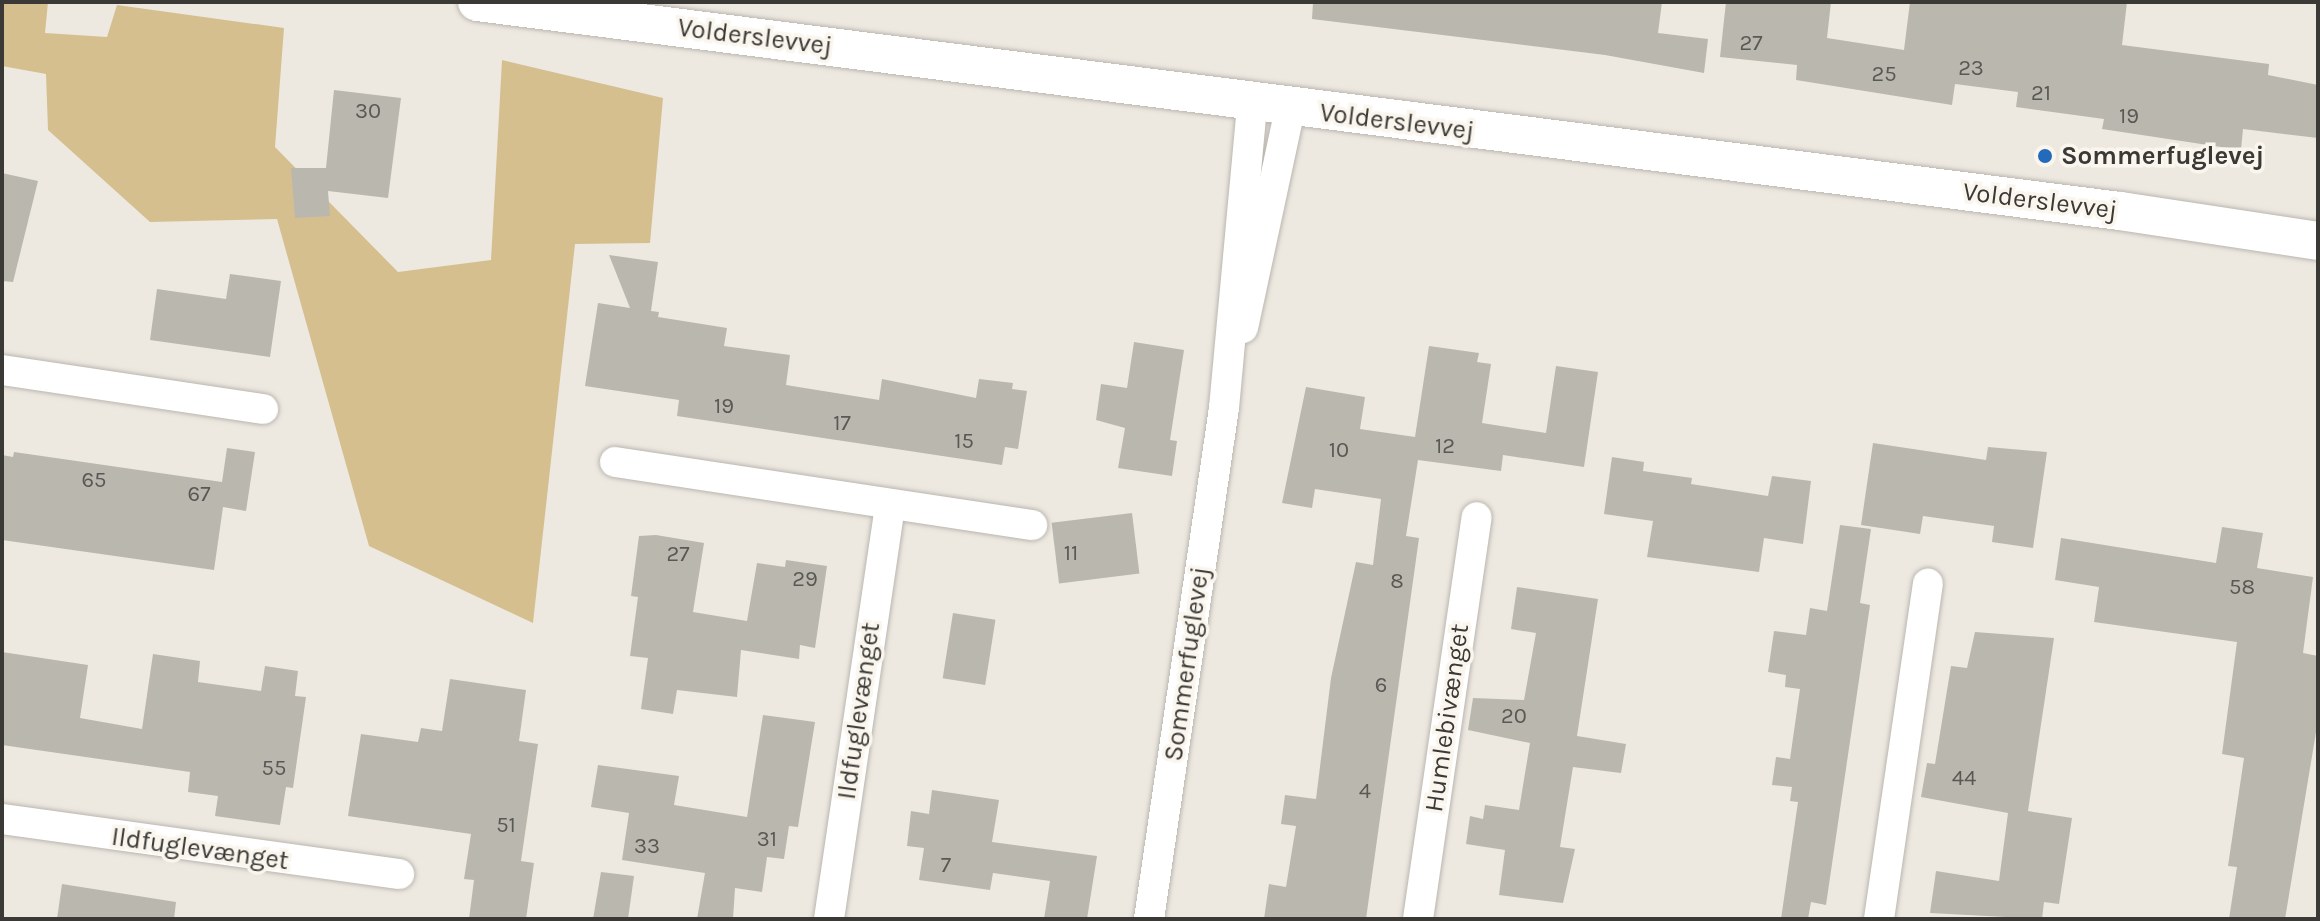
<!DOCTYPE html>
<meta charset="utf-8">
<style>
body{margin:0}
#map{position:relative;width:2320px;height:921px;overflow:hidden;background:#ede9e1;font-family:Karla,sans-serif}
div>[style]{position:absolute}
.green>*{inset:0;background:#d5bf8f}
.building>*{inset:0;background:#bab7af;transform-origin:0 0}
.roads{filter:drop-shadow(0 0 2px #bab6af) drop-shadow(0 0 2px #bab6af)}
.minor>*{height:30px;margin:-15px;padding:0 15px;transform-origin:15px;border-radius:15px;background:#fff}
.tertiary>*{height:38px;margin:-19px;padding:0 19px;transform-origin:19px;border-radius:19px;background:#fff}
.dots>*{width:22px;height:22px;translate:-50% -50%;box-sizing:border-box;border:4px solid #faf6ee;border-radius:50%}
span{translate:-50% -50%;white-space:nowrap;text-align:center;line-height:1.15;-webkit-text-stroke:7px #faf6ee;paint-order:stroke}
.number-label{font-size:22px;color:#5a5854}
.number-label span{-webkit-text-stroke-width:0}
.street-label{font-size:26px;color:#3a3936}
.poi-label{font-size:26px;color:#3a3936;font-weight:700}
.left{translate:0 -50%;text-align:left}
.frame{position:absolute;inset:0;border:4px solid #3a3936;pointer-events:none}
</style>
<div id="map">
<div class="green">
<i style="clip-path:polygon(2px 2px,48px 2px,45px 33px,107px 37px,117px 5px,284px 28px,275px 147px,398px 272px,491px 260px,502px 60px,663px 98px,650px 243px,575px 244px,533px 623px,369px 546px,277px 219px,150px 222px,48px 130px,46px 74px,2px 66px)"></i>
</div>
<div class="building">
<i style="clip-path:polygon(1313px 2px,1662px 2px,1658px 33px,1708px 39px,1704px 73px,1605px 55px,1312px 19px)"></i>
<i style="clip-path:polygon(1726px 2px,1831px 2px,1827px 38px,1904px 50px,1910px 2px,2127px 2px,2122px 45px,2269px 64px,2268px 75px,2318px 85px,2318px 138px,2243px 129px,2241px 150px,2102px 129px,2104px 119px,2016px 107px,2018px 92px,1955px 84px,1952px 105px,1796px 80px,1797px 65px,1720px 57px)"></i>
<i style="clip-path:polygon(334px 90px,401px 98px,388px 198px,328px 191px,330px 216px,295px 218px,291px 168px,326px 168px)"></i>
<i style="clip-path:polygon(2px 173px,38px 181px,13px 282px,2px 281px)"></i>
<i style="clip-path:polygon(609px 255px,658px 262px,651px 311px,659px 312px,658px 317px,727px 328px,724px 346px,790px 355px,786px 385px,879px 400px,882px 379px,976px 398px,979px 379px,1013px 383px,1012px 389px,1027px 391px,1018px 449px,1005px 447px,1002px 465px,677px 416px,679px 400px,585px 386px,598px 303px,630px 308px)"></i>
<i style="clip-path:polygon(230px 274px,281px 281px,270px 357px,150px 340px,157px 289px,226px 299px)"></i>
<i style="clip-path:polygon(1134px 342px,1184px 350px,1170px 440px,1177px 441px,1172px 476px,1118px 468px,1125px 428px,1096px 420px,1101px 384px,1127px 388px)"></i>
<i style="clip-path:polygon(1429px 346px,1479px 353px,1477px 362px,1491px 364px,1482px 423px,1546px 433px,1556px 366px,1598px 372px,1584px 467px,1503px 455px,1501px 471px,1418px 460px,1406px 536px,1419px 538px,1366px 919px,1264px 919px,1269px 884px,1286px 887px,1296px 826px,1281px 824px,1285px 795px,1316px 799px,1331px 678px,1356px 562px,1373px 565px,1381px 499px,1315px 489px,1312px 508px,1282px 503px,1306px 387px,1365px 397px,1360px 429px,1415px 437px)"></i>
<i style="clip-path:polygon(1873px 443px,1986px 460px,1988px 447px,2047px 452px,2033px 548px,1992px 542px,1994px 526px,1923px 516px,1920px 534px,1861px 525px)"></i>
<i style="clip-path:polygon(227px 448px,255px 452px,246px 511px,223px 507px,214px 570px,2px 540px,2px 455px,13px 457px,14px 452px,222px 482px)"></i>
<i style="clip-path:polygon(1612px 457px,1644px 462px,1643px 471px,1692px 478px,1691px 484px,1768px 496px,1772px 476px,1811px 481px,1803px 544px,1764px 538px,1759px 572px,1647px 557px,1653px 521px,1604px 514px)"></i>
<i style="left:1132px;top:513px;width:61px;height:81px;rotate:83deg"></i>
<i style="clip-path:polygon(1840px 525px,1871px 529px,1860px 603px,1870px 605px,1826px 905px,1811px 902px,1808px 919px,1781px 919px,1798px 802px,1790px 801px,1792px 787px,1772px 785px,1776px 757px,1790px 759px,1800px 689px,1785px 687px,1786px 675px,1768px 672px,1774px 631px,1806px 635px,1810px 608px,1827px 611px)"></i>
<i style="clip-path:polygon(2222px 527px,2263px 533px,2257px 568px,2313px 577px,2303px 653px,2318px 656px,2318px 720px,2285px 919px,2229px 919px,2237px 867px,2228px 866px,2244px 758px,2222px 754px,2237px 642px,2094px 622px,2099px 587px,2055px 580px,2061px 538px,2216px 563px)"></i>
<i style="clip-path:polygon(656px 535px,704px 543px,693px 612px,747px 621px,757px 563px,785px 567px,786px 560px,827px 566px,815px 648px,800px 645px,799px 659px,741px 650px,737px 697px,677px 690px,673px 714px,641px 709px,648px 658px,630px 656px,638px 597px,631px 596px,639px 536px)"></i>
<i style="clip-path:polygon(1517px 587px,1598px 599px,1577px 736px,1626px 744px,1621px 773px,1573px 767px,1560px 847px,1575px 849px,1563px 903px,1499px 895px,1505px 850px,1466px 844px,1470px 816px,1483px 819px,1485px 805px,1519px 810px,1530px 743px,1468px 730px,1473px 698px,1524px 700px,1536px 633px,1511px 629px)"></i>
<i style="left:953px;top:613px;width:43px;height:66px;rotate:9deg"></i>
<i style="clip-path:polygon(1975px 632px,2054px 638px,2028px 811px,2072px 818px,2059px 904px,2044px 902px,2042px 919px,1930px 913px,1936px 871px,1999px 881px,2008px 813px,1921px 797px,1927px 763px,1935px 764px,1951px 666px,1967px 668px)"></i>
<i style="clip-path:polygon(2px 652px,88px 665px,80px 718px,142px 729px,153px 654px,200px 661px,198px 682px,261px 691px,265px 666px,298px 671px,295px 696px,306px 697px,293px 788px,286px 787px,280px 825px,215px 816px,218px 796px,188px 792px,190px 772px,2px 745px)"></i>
<i style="clip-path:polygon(450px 679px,526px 690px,519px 741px,538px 744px,521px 861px,534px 863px,526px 919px,469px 919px,474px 880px,464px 879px,471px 834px,348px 816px,361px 734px,418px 742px,421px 728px,442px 731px)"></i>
<i style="clip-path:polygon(763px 715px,815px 722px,798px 827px,789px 826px,784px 859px,767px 857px,762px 892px,735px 888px,733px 919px,697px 919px,705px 873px,622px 860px,629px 813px,591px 807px,598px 765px,679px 776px,674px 805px,747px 817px)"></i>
<i style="clip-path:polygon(932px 790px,999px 800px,992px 842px,1097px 856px,1087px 919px,1044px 919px,1050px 881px,993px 873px,990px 890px,919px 880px,924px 848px,907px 846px,911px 811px,929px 814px)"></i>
<i style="clip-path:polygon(601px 872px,634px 876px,628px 919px,593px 919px)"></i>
<i style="clip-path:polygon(62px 884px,176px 902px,174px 919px,57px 919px)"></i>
</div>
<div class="roads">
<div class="minor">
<i style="left:1243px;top:328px;width:224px;rotate:-77.9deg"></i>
<i style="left:2px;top:370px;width:264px;rotate:8.5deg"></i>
<i style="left:615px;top:462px;width:422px;rotate:8.6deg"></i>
<i style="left:2px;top:819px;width:401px;rotate:7.9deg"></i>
<i style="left:829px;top:919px;width:419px;rotate:-81.6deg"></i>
<i style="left:1149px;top:919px;width:516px;rotate:-81.65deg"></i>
<i style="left:1224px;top:408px;width:305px;rotate:-84.7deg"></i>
<i style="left:1418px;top:919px;width:406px;rotate:-81.7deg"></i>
<i style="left:1879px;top:919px;width:339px;rotate:-81.7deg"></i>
</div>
<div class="tertiary">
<i style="left:477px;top:2px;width:1656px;rotate:7.25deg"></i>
<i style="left:2120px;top:211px;width:200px;rotate:8.6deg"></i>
</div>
</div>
<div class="dots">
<i style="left:2045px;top:156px;background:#246aba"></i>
</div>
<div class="number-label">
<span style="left:1751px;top:44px">27</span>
<span style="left:1971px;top:69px">23</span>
<span style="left:1884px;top:75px">25</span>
<span style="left:2041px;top:94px">21</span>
<span style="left:368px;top:112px">30</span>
<span style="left:2129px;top:117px">19</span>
<span style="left:724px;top:407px">19</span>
<span style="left:842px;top:424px">17</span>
<span style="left:964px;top:442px">15</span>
<span style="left:1445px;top:447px">12</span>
<span style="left:1339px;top:451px">10</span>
<span style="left:94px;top:481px">65</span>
<span style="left:199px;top:495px">67</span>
<span style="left:1071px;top:554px">11</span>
<span style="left:678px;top:555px">27</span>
<span style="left:805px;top:580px">29</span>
<span style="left:1397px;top:582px">8</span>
<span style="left:2242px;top:588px">58</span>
<span style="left:1381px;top:686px">6</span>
<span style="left:1514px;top:717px">20</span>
<span style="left:274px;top:769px">55</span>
<span style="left:1964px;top:779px">44</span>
<span style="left:1365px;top:792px">4</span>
<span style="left:506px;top:826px">51</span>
<span style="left:767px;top:840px">31</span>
<span style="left:647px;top:847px">33</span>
<span style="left:946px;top:866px">7</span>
</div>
<div class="street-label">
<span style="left:755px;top:37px;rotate:7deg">Volderslevvej</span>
<span style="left:1397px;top:122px;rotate:7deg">Volderslevvej</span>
<span style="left:2040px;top:201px;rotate:7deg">Volderslevvej</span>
<span style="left:1187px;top:664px;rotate:-82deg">Sommerfuglevej</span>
<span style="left:859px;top:711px;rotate:-82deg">Ildfuglevænget</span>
<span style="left:1447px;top:718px;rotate:-82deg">Humlebivænget</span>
<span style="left:200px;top:849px;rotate:8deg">Ildfuglevænget</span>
</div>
<div class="poi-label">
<span class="left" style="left:2061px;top:156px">Sommerfuglevej</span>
</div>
<div class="frame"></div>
</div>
